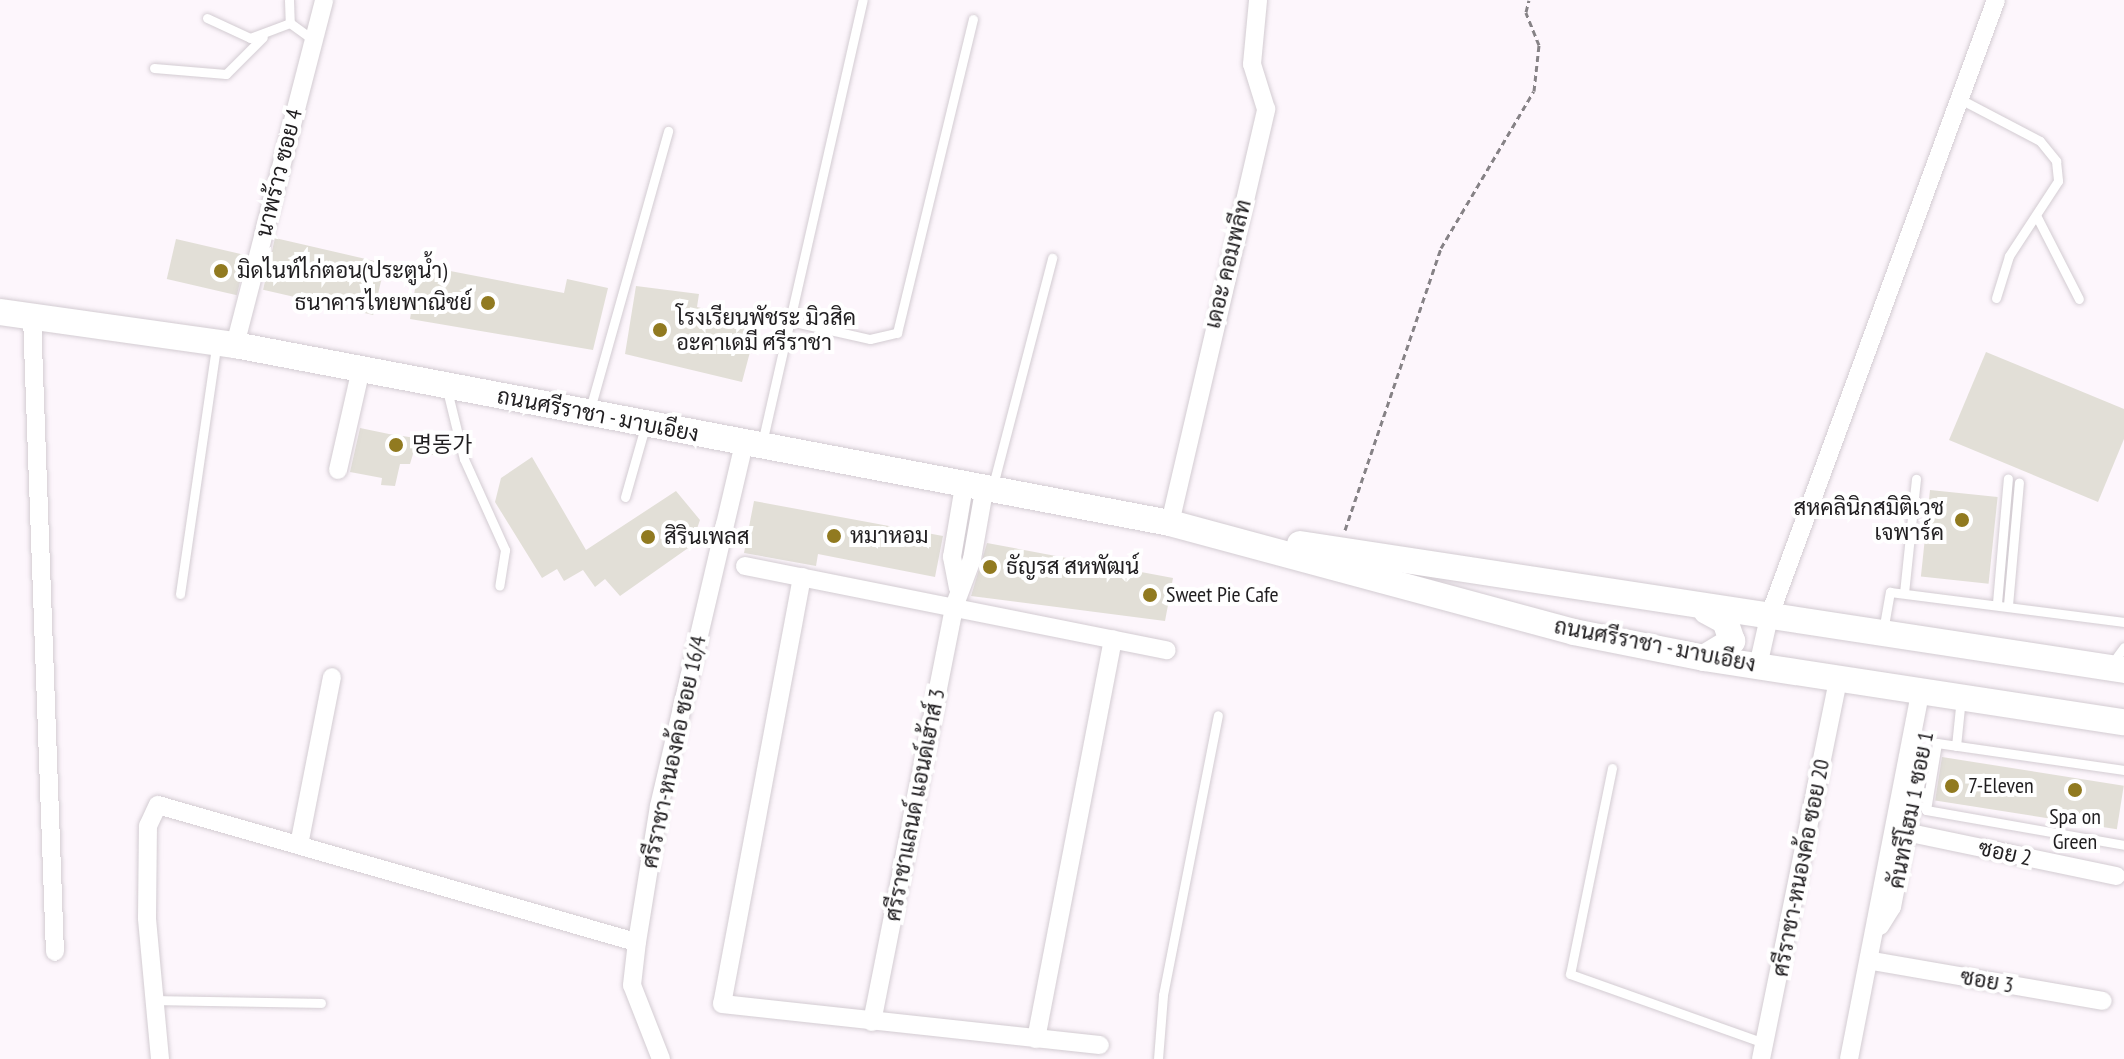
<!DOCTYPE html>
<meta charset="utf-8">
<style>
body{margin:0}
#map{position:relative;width:2124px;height:1059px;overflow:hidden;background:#fdf6fc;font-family:"PT Sans Narrow","Noto Sans KR",Sarabun,sans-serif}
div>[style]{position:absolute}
.building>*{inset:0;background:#e2dfd7;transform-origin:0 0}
.path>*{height:3px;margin-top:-1.5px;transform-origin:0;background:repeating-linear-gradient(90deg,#868286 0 6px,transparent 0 10px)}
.roads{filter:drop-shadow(0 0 2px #d3ccd2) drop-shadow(0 0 2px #d3ccd2)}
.lane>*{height:9px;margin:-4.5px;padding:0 4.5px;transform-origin:4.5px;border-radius:4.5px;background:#fff}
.street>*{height:18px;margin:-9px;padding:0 9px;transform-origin:9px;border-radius:9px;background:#fff}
.secondary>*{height:26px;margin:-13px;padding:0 13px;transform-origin:13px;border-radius:13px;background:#fff}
.dots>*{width:22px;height:22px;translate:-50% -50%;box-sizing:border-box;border:4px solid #fff;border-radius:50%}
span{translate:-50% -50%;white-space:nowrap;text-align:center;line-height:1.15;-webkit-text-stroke:8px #fff;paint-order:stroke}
.street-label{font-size:22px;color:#201e20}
.poi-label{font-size:22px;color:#201e20}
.left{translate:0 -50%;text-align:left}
.right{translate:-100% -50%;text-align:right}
</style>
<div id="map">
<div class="building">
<i style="left:275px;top:238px;width:113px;height:53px;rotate:13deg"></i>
<i style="left:176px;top:239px;width:72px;height:41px;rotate:13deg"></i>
<i style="clip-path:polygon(419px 265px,564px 293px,567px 279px,608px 288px,593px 350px,410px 319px)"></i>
<i style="clip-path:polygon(636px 286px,699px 294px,697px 307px,758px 322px,742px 382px,625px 354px)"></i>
<i style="clip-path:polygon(1986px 352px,2124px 409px,2124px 439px,2098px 502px,1949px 440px)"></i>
<i style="clip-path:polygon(360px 428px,389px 434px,449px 443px,434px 455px,413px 454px,410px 464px,400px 464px,395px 486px,381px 485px,382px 478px,350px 472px)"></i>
<i style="clip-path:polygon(532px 457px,586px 550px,676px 491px,700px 520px,691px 546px,620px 596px,605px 579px,595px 587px,583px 570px,564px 581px,557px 569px,542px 578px,495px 502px,501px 478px)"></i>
<i style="left:1930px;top:490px;width:68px;height:87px;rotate:6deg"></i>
<i style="clip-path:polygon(754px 501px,943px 536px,935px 577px,818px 554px,816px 566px,744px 553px)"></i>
<i style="clip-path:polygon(987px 543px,1173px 578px,1165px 621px,971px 596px)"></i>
<i style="left:1942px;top:757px;width:184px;height:44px;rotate:9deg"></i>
</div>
<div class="path">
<i style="left:1345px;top:530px;width:298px;rotate:-71.2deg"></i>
<i style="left:1441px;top:248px;width:182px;rotate:-59.4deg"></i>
<i style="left:1534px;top:91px;width:46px;rotate:-83.8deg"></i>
<i style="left:1539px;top:45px;width:35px;rotate:-112deg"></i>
<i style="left:1526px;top:12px;width:12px;rotate:-76deg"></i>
</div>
<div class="roads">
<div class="lane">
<i style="left:289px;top:0;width:23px;rotate:88deg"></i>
<i style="left:290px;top:23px;width:29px;rotate:36deg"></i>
<i style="left:207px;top:18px;width:47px;rotate:24.9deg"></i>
<i style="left:250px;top:38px;width:43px;rotate:-20.6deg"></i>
<i style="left:154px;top:68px;width:72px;rotate:4.8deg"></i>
<i style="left:226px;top:74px;width:52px;rotate:-45deg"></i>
<i style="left:1960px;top:99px;width:90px;rotate:27.7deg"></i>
<i style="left:2040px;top:141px;width:26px;rotate:51deg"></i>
<i style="left:2056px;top:161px;width:20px;rotate:84deg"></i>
<i style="left:2058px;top:181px;width:90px;rotate:123.2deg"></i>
<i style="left:2009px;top:256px;width:44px;rotate:107.2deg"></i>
<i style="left:2037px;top:217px;width:92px;rotate:62.9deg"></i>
<i style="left:790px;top:321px;width:82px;rotate:12.7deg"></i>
<i style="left:870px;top:339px;width:28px;rotate:-13deg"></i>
<i style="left:897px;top:333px;width:323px;rotate:-76.4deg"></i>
<i style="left:447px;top:390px;width:71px;rotate:76.2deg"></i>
<i style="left:464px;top:459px;width:100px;rotate:65.7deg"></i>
<i style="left:505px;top:550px;width:36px;rotate:99deg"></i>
<i style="left:590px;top:409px;width:289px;rotate:-74.3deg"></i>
<i style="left:762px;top:443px;width:454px;rotate:-77.2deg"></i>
<i style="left:992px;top:489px;width:239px;rotate:-75.4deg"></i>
<i style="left:625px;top:497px;width:73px;rotate:-74.1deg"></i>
<i style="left:1904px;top:593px;width:115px;rotate:-84deg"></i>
<i style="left:180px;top:594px;width:251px;rotate:-81.7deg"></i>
<i style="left:1997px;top:603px;width:125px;rotate:-85deg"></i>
<i style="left:2008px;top:605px;width:123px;rotate:-84.9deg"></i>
<i style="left:1883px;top:631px;width:40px;rotate:-80deg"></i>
<i style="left:1890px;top:592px;width:236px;rotate:7.3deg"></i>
<i style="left:2111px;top:665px;width:22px;rotate:-54deg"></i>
<i style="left:1956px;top:746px;width:48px;rotate:-84.1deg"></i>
<i style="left:1612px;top:768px;width:210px;rotate:101.5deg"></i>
<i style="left:1570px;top:974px;width:206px;rotate:19.6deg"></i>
<i style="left:2124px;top:770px;width:189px;rotate:-171.8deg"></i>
<i style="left:1937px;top:743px;width:68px;rotate:99.3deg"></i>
<i style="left:1926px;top:810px;width:201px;rotate:10deg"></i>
<i style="left:155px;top:1000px;width:166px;rotate:1deg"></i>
<i style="left:1158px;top:1059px;width:64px;rotate:-85.5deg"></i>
<i style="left:1163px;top:995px;width:285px;rotate:-78.9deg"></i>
</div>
<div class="street">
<i style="left:32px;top:317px;width:635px;rotate:87.93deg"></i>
<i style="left:235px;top:345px;width:356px;rotate:-75.5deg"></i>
<i style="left:338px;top:470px;width:104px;rotate:-77.2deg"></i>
<i style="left:1170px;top:523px;width:425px;rotate:-76.9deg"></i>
<i style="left:1266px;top:109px;width:47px;rotate:-107.3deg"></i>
<i style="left:1252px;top:64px;width:64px;rotate:-84.6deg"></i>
<i style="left:745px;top:566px;width:430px;rotate:11.3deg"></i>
<i style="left:802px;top:577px;width:434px;rotate:100.6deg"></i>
<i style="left:722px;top:1004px;width:380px;rotate:6.2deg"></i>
<i style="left:958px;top:588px;width:32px;rotate:-101deg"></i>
<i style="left:952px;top:557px;width:72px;rotate:-80.4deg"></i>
<i style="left:1758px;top:666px;width:50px;rotate:-77.3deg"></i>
<i style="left:1769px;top:617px;width:657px;rotate:-69.8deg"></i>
<i style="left:1896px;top:830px;width:225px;rotate:11.8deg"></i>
<i style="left:299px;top:845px;width:171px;rotate:-78.9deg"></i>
<i style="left:1880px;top:926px;width:22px;rotate:-58deg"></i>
<i style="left:1892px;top:907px;width:143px;rotate:-79.1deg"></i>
<i style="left:1872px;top:961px;width:234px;rotate:9.8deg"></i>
<i style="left:872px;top:1022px;width:423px;rotate:-78.8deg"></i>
<i style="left:954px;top:607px;width:51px;rotate:-69.4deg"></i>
<i style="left:972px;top:559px;width:69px;rotate:-80deg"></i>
<i style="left:1036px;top:1039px;width:407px;rotate:-79.1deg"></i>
<i style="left:160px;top:1059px;width:142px;rotate:-95.3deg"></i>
<i style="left:147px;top:918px;width:92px;rotate:-89.4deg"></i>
<i style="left:148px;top:826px;width:23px;rotate:-65deg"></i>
<i style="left:158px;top:805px;width:498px;rotate:16deg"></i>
<i style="left:661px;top:1059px;width:79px;rotate:-111.4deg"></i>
<i style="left:632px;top:985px;width:43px;rotate:-83.4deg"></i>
<i style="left:637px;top:942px;width:138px;rotate:-80.8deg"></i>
<i style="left:659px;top:806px;width:373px;rotate:-76.8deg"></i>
<i style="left:1761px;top:1059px;width:390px;rotate:-78.5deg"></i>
<i style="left:1849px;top:1059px;width:377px;rotate:-79deg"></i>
</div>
<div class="secondary">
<i style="left:0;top:312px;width:237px;rotate:8deg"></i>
<i style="left:235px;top:345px;width:952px;rotate:10.78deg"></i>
<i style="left:1170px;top:523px;width:418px;rotate:15.1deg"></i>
<i style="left:1574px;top:632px;width:133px;rotate:11.3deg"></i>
<i style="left:1704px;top:658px;width:425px;rotate:8.7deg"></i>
<i style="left:1300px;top:544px;width:834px;rotate:8.69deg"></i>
<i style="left:1704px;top:658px;width:33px;rotate:-31deg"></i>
<i style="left:1732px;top:641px;width:21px;rotate:-109deg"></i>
<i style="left:1725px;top:621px;width:21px;rotate:-152deg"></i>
</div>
</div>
<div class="dots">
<i style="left:221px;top:271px;background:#917a20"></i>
<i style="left:488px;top:303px;background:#917a20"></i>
<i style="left:660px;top:330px;background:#917a20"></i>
<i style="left:396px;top:445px;background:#917a20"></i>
<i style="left:1962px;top:520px;background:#917a20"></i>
<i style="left:834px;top:536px;background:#917a20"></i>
<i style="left:648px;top:537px;background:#917a20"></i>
<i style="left:990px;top:567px;background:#917a20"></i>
<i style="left:1150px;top:595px;background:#917a20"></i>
<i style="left:1952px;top:786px;background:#917a20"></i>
<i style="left:2075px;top:790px;background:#917a20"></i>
</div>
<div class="street-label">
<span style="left:279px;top:173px;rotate:-76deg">นาพร้าว ซอย 4</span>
<span style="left:1228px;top:264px;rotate:-76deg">เดอะ คอมพลีท</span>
<span style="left:598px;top:415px;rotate:11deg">ถนนศรีราชา - มาบเอียง</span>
<span style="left:1655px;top:645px;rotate:11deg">ถนนศรีราชา - มาบเอียง</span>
<span style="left:674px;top:752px;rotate:-78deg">ศรีราชา-หนองค้อ ซอย 16/4</span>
<span style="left:915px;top:805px;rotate:-79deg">ศรีราชาแลนด์ แอนด์เฮ้าส์ 3</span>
<span style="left:1911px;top:810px;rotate:-79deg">คันทรีโฮม 1 ซอย 1</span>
<span style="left:2005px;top:853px;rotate:12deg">ซอย 2</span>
<span style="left:1801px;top:868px;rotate:-79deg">ศรีราชา-หนองค้อ ซอย 20</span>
<span style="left:1987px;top:981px;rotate:10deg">ซอย 3</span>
</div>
<div class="poi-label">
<span class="left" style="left:237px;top:271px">มิดไนท์ไก่ตอน(ประตูน้ำ)</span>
<span class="right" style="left:472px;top:303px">ธนาคารไทยพาณิชย์</span>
<span class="left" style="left:676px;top:330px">โรงเรียนพัชระ มิวสิค<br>อะคาเดมี ศรีราชา</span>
<span class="left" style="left:412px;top:445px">명동가</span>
<span class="right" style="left:1944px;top:520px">สหคลินิกสมิติเวช<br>เจพาร์ค</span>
<span class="left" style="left:850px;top:536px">หมาหอม</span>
<span class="left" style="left:664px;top:537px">สิรินเพลส</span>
<span class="left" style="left:1006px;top:567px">ธัญรส สหพัฒน์</span>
<span class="left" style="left:1166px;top:595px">Sweet Pie Cafe</span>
<span class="left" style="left:1968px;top:786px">7-Eleven</span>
<span style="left:2075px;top:829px">Spa on<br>Green</span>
</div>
</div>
